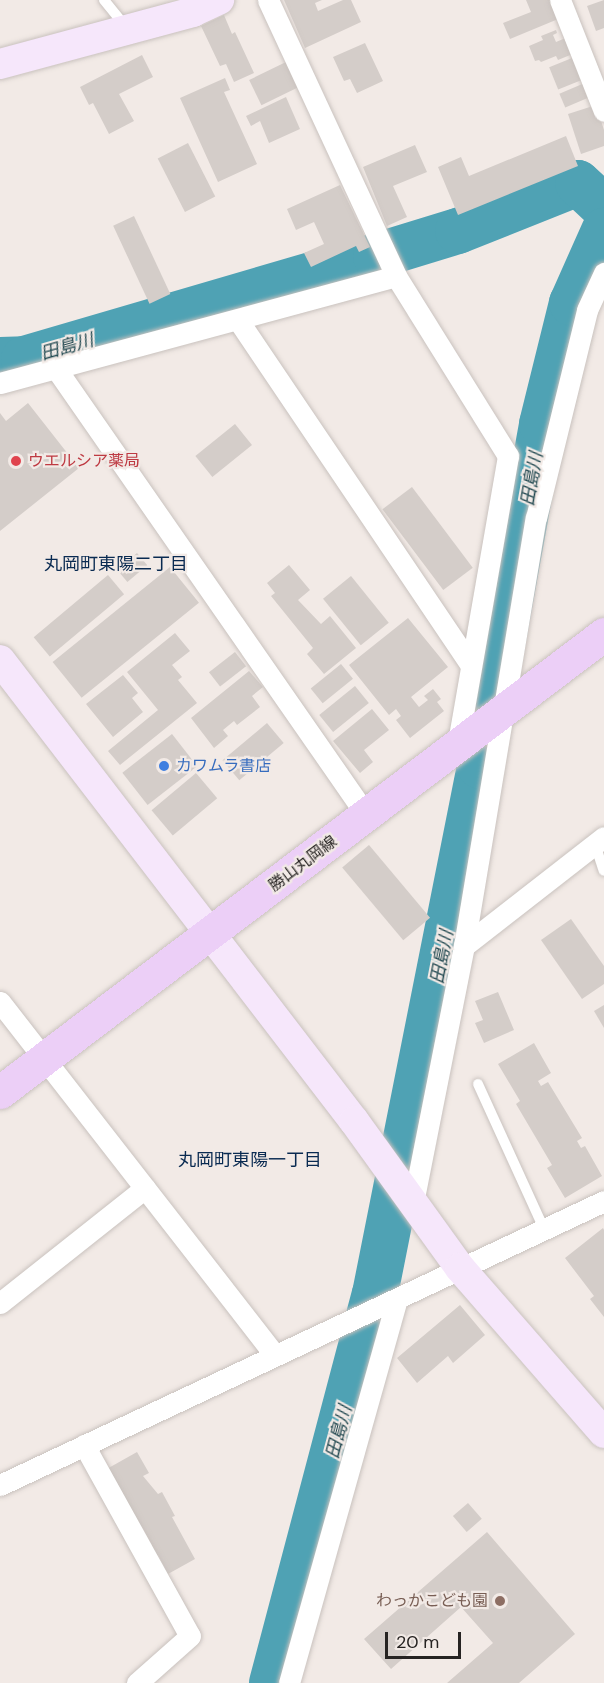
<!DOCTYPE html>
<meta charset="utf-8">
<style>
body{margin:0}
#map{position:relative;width:604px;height:1683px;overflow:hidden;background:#f2eae6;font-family:"DM Sans","Noto Sans JP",sans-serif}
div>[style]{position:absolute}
.river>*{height:46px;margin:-23px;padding:0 23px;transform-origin:23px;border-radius:23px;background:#4fa2b4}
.building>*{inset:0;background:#d4cdc9;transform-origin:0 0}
.roads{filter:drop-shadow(0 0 2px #c9c2be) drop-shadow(0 0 2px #c9c2be)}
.lane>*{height:10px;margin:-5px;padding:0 5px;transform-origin:5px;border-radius:5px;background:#fff}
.street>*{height:21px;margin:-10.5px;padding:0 10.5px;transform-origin:10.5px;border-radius:10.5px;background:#fff}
.secondary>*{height:30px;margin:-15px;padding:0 15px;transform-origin:15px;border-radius:15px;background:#f6e7fb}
.primary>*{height:33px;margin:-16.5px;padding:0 16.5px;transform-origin:16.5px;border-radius:16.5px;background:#eccff7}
.dots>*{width:16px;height:16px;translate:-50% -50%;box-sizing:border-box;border:3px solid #f2eae6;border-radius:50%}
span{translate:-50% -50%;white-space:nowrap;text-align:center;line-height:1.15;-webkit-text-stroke:4.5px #f2eae6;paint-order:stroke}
.health-label{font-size:16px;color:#be3a42}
.left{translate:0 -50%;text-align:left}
.shop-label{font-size:16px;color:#366cbe}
.street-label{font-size:16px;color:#262322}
.education-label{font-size:16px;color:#785e54}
.right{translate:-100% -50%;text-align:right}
.water-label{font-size:18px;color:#224951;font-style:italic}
.neighbourhood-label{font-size:18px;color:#092a51}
.scale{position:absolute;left:385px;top:1632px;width:76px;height:27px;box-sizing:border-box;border:3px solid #262322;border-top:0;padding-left:8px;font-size:18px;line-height:21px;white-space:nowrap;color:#262322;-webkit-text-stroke:4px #f2eae6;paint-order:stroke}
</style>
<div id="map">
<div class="river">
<i style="left:0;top:360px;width:24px;rotate:-2deg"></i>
<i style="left:24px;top:359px;width:367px;rotate:-16.3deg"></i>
<i style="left:376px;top:256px;width:86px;rotate:-17deg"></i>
<i style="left:458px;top:231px;width:129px;rotate:-21.8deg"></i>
<i style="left:578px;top:183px;width:35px;rotate:43deg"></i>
<i style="left:272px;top:1683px;width:402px;rotate:-75.2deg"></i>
<i style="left:375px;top:1294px;width:538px;rotate:-78.75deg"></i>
<i style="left:480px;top:766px;width:348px;rotate:-79.7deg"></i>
<i style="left:542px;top:424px;width:125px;rotate:-76.1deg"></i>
<i style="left:572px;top:303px;width:79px;rotate:-66deg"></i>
</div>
<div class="building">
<i style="clip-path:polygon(284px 0,322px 0,315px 3px,318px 11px,343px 0,351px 0,361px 22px,305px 48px)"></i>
<i style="clip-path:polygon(526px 0,556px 0,563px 17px,510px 39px,503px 23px,531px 12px)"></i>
<i style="clip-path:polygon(604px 0,604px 28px,596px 31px,587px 6px)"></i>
<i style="clip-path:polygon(224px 15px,232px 34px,235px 32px,254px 73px,234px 82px,226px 64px,220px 66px,201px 26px)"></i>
<i style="clip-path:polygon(556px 30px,557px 33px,553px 35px,556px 42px,568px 37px,575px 53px,558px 60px,556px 56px,541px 62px,539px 60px,535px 61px,529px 46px,543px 40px,541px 36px)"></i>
<i style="clip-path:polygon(365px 43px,383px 81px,357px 93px,350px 79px,344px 81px,333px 57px)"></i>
<i style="clip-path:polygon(142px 55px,153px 77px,119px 94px,134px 121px,109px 134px,93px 103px,89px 105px,80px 87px)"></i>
<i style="left:577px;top:56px;width:24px;height:30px;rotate:68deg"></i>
<i style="left:286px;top:62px;width:28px;height:41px;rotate:64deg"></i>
<i style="clip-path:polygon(225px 78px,230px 90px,224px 92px,257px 164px,218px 182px,180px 98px)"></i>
<i style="left:587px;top:82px;width:15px;height:30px;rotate:67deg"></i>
<i style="clip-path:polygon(286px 97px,300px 129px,269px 143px,260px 121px,251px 126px,246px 116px)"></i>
<i style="clip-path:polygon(596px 105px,604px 130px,604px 146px,581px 154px,568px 114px)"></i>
<i style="clip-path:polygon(566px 136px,578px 166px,458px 215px,438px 167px,461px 157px,469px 176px)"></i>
<i style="left:188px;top:143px;width:60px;height:34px;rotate:63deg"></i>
<i style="clip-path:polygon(415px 145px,427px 172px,393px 186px,407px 217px,387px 226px,363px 167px)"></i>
<i style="clip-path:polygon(340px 185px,370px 247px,359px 252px,356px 246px,311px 267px,304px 253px,324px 244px,314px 222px,296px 230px,287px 209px)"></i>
<i style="left:134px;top:216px;width:86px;height:23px;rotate:65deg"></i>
<i style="clip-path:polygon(28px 403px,79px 468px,0 531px,0 413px,6px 421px)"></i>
<i style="left:235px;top:424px;width:27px;height:51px;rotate:51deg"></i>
<i style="left:412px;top:487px;width:101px;height:37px;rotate:53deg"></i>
<i style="left:137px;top:553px;width:16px;height:26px;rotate:50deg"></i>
<i style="clip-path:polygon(289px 565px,310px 590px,298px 600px,321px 624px,330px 616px,356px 648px,324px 674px,307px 654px,313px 648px,271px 596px,275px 593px,267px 583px)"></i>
<i style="left:170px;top:567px;width:46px;height:151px;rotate:51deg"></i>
<i style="left:108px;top:575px;width:25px;height:97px;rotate:50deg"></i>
<i style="left:351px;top:576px;width:60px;height:36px;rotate:51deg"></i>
<i style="clip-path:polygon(408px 618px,448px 667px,411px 697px,419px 707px,428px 700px,424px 696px,433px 689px,441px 699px,437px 702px,444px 711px,410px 738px,396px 720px,401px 716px,396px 709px,389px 715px,349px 665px)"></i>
<i style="clip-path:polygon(175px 633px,190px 651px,172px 665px,182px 677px,178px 680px,197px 703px,120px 765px,108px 751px,158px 710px,127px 672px)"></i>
<i style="left:235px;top:652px;width:18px;height:33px;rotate:52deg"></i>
<i style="left:341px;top:664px;width:19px;height:39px;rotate:51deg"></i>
<i style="clip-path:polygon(249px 671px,263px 687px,252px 696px,260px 707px,237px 725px,234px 721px,223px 730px,228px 736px,214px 748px,191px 718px)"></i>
<i style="clip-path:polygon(123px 675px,138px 693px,132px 698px,143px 712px,113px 737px,86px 704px)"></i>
<i style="left:355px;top:686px;width:22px;height:46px;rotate:51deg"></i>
<i style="clip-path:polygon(372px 709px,389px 730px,364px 750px,373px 762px,360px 773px,333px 741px)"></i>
<i style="left:267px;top:723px;width:26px;height:58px;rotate:50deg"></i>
<i style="left:172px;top:734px;width:41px;height:63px;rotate:52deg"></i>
<i style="left:196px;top:773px;width:33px;height:58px;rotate:50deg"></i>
<i style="left:369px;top:845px;width:95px;height:35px;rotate:50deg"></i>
<i style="clip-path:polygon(571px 919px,604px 966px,604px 984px,582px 999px,541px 940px)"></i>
<i style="clip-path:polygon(498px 992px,514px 1030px,484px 1043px,475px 1023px,483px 1020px,475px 1001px)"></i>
<i style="clip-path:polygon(604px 1005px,604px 1028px,594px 1011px)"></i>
<i style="clip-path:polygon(534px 1043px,551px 1073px,538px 1081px,541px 1086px,548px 1082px,582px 1138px,577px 1141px,581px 1148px,585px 1146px,602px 1176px,565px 1198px,547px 1168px,552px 1165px,516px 1104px,520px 1101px,498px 1064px)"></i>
<i style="clip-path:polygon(603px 1228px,604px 1230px,604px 1317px,590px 1299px,594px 1296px,565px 1258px)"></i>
<i style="clip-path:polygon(460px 1305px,485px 1335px,453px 1363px,448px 1356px,417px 1383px,397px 1358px)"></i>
<i style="clip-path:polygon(137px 1452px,149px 1473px,143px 1476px,158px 1494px,162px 1492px,175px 1516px,172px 1517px,195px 1559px,168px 1574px,158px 1555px,150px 1560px,144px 1550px,152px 1545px,142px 1527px,138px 1529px,105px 1470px)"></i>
<i style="left:468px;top:1503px;width:21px;height:20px;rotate:49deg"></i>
<i style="clip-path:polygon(487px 1532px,575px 1634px,519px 1683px,447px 1683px,493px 1643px,461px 1607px,391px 1669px,364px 1639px)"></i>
</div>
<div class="roads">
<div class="lane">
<i style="left:104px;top:0;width:36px;rotate:51deg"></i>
<i style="left:595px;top:844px;width:28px;rotate:72deg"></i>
<i style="left:478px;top:1084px;width:159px;rotate:65.5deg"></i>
</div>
<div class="street">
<i style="left:268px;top:0;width:304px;rotate:65.1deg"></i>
<i style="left:396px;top:276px;width:212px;rotate:58.1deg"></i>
<i style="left:508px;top:456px;width:295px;rotate:99.9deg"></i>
<i style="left:560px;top:0;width:119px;rotate:68.4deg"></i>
<i style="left:238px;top:320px;width:415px;rotate:56deg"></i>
<i style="left:57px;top:370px;width:543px;rotate:55.2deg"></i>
<i style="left:0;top:383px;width:410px;rotate:-15.1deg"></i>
<i style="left:464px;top:946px;width:177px;rotate:-37.9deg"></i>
<i style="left:0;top:1002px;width:446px;rotate:52.1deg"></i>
<i style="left:413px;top:1203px;width:262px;rotate:-78.8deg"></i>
<i style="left:464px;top:946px;width:434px;rotate:-80.5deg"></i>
<i style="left:536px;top:518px;width:214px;rotate:-76.2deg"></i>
<i style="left:587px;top:310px;width:41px;rotate:-65.3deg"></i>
<i style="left:0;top:1303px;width:185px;rotate:-38.4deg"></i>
<i style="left:84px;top:1445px;width:218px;rotate:61deg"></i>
<i style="left:190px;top:1636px;width:71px;rotate:138.4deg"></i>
<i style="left:0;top:1485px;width:667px;rotate:-25.18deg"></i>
<i style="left:289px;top:1683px;width:398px;rotate:-74.3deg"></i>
</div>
<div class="secondary">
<i style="left:0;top:64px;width:200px;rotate:-15.1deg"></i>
<i style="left:193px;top:12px;width:29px;rotate:-25deg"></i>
<i style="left:0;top:660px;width:581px;rotate:52.48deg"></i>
<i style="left:354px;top:1121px;width:181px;rotate:54.2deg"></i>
<i style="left:460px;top:1268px;width:219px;rotate:48.9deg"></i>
</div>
<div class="primary">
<i style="left:0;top:1092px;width:758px;rotate:-37.17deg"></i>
</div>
</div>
<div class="dots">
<i style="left:16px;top:461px;background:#e0444e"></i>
<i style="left:164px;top:766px;background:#3f7fe0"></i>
<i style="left:500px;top:1601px;background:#8d6e63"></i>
</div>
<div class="health-label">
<span class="left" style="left:28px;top:461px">ウエルシア薬局</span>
</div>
<div class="shop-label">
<span class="left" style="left:176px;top:766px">カワムラ書店</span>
</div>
<div class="street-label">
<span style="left:303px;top:864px;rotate:-37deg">勝山丸岡線</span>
</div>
<div class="education-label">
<span class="right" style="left:488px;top:1601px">わっかこども園</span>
</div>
<div class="water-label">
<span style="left:67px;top:347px;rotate:-16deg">田島川</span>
<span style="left:532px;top:479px;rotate:-80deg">田島川</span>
<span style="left:442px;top:957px;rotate:-79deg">田島川</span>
<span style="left:339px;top:1432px;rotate:-75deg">田島川</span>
</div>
<div class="neighbourhood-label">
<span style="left:116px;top:564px">丸岡町東陽二丁目</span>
<span style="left:250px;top:1160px">丸岡町東陽一丁目</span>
</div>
<div class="scale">20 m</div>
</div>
